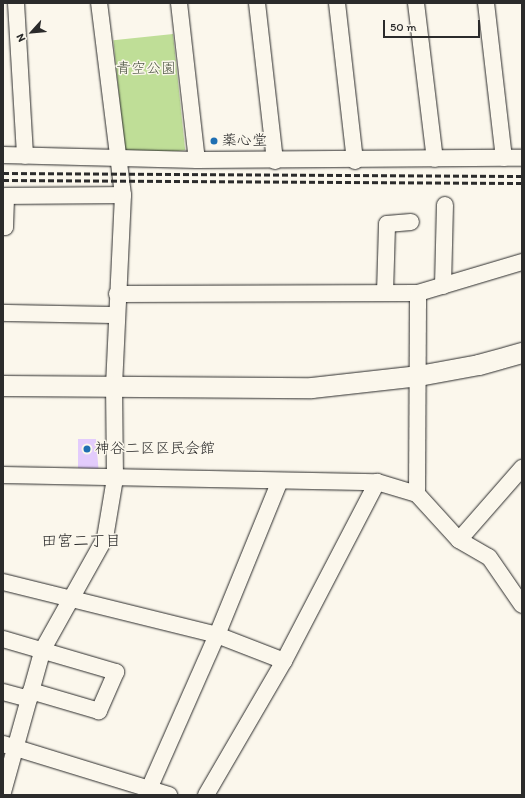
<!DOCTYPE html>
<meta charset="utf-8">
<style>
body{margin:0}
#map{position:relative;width:525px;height:798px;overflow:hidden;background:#fbf7ec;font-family:Itim,"Klee One",sans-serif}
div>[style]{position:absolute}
.green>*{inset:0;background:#bfde97;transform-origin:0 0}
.building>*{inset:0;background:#e3ccfc}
.roads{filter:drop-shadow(0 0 1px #2b2b2b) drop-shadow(0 0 1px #2b2b2b)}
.minor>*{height:16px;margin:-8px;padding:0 8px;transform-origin:8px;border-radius:8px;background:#fbf7ec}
.tertiary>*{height:20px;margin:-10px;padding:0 10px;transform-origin:10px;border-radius:10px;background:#fbf7ec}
.rail>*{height:3px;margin-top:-1.5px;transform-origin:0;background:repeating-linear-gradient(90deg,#2b2b2b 0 6px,transparent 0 9px)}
.dots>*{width:11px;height:11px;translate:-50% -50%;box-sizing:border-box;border:2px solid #fbf7ec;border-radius:50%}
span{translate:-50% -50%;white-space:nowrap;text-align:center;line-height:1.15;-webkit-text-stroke:3px #fbf7ec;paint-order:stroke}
.park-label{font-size:15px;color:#505846}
.poi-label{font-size:15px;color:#2b2b2b}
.left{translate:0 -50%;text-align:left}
.neighbourhood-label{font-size:16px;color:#2b2b2b}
.frame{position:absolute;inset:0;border:4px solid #2b2b2b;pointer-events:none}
.north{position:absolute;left:12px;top:12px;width:40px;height:40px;-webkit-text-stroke:3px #fbf7ec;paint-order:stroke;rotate:243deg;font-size:11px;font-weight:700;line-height:16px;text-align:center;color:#2b2b2b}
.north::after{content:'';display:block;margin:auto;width:14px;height:18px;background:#2b2b2b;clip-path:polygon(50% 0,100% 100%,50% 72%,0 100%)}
.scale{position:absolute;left:383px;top:20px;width:97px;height:18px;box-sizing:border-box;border:2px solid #2b2b2b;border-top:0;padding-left:5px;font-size:12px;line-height:14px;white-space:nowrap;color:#2b2b2b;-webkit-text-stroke:3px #fbf7ec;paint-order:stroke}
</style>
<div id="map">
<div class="green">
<i style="left:173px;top:34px;width:117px;height:60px;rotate:84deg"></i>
</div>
<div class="building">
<i style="clip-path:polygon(78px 439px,96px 439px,99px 475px,78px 474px)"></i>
</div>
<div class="roads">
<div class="minor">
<i style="left:16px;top:3px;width:153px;rotate:86.6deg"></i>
<i style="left:179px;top:3px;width:158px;rotate:83.5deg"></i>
<i style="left:257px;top:3px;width:159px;rotate:83.5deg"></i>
<i style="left:337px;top:3px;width:159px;rotate:83.5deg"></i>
<i style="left:416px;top:3px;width:157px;rotate:83.1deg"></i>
<i style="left:486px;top:3px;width:156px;rotate:83.4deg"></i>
<i style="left:3px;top:155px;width:194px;rotate:1.5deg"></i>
<i style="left:197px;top:160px;width:325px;rotate:-0.4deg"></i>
<i style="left:3px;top:227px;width:2px"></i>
<i style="left:5px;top:227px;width:31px;rotate:-88deg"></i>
<i style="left:6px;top:196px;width:117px;rotate:-0.5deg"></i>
<i style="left:443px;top:286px;width:81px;rotate:-88.6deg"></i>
<i style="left:385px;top:293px;width:69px;rotate:-88.3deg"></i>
<i style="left:387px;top:224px;width:24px;rotate:-5deg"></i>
<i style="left:117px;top:294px;width:301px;rotate:-0.2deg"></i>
<i style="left:418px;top:293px;width:109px;rotate:-16.6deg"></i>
<i style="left:3px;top:313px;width:114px;rotate:1deg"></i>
<i style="left:3px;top:475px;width:374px;rotate:1.1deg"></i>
<i style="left:377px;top:482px;width:42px;rotate:16.7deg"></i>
<i style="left:417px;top:494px;width:62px;rotate:47.6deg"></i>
<i style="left:459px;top:540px;width:96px;rotate:-48.8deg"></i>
<i style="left:417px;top:494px;width:201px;rotate:-89.7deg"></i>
<i style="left:459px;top:540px;width:34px;rotate:30deg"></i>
<i style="left:489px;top:557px;width:58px;rotate:55.5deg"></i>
<i style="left:3px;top:582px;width:220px;rotate:13.9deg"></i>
<i style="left:217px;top:635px;width:72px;rotate:21.2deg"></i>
<i style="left:3px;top:639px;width:118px;rotate:16.3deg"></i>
<i style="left:116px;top:672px;width:43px;rotate:113.6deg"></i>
<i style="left:99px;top:711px;width:71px;rotate:-163.6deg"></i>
<i style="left:3px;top:692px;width:27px;rotate:15deg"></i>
<i style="left:3px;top:744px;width:174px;rotate:17.1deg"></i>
<i style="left:149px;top:789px;width:168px;rotate:-66.2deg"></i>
<i style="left:217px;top:635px;width:166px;rotate:-67.8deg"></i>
<i style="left:3px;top:792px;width:148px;rotate:-74.4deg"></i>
<i style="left:43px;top:649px;width:127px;rotate:-60.8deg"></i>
<i style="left:105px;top:538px;width:61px;rotate:-80.5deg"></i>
<i style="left:115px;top:478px;width:92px;rotate:-90.6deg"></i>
<i style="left:114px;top:386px;width:191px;rotate:-87.3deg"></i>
<i style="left:123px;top:195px;width:193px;rotate:-97.1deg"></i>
<i style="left:206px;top:795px;width:155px;rotate:-59.8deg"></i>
<i style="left:284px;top:661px;width:202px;rotate:-62.5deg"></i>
</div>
<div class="tertiary">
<i style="left:3px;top:386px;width:309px;rotate:0.4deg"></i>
<i style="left:312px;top:388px;width:108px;rotate:-6.4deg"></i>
<i style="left:419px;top:376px;width:61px;rotate:-10.4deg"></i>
<i style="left:479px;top:365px;width:45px;rotate:-15.6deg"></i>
</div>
</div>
<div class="rail">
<i style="left:3px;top:173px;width:519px;rotate:0.33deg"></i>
<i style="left:3px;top:180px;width:519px;rotate:0.33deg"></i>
</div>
<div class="dots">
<i style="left:214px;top:141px;background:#1f6fb2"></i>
<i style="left:87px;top:449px;background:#1f6fb2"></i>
</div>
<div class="park-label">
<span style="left:146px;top:69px">青空公園</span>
</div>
<div class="poi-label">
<span class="left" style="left:222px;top:141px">薬心堂</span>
<span class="left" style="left:95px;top:449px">神谷二区区民会館</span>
</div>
<div class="neighbourhood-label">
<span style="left:81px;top:541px">田宮二丁目</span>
</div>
<div class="frame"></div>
<div class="north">N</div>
<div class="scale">50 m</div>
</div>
